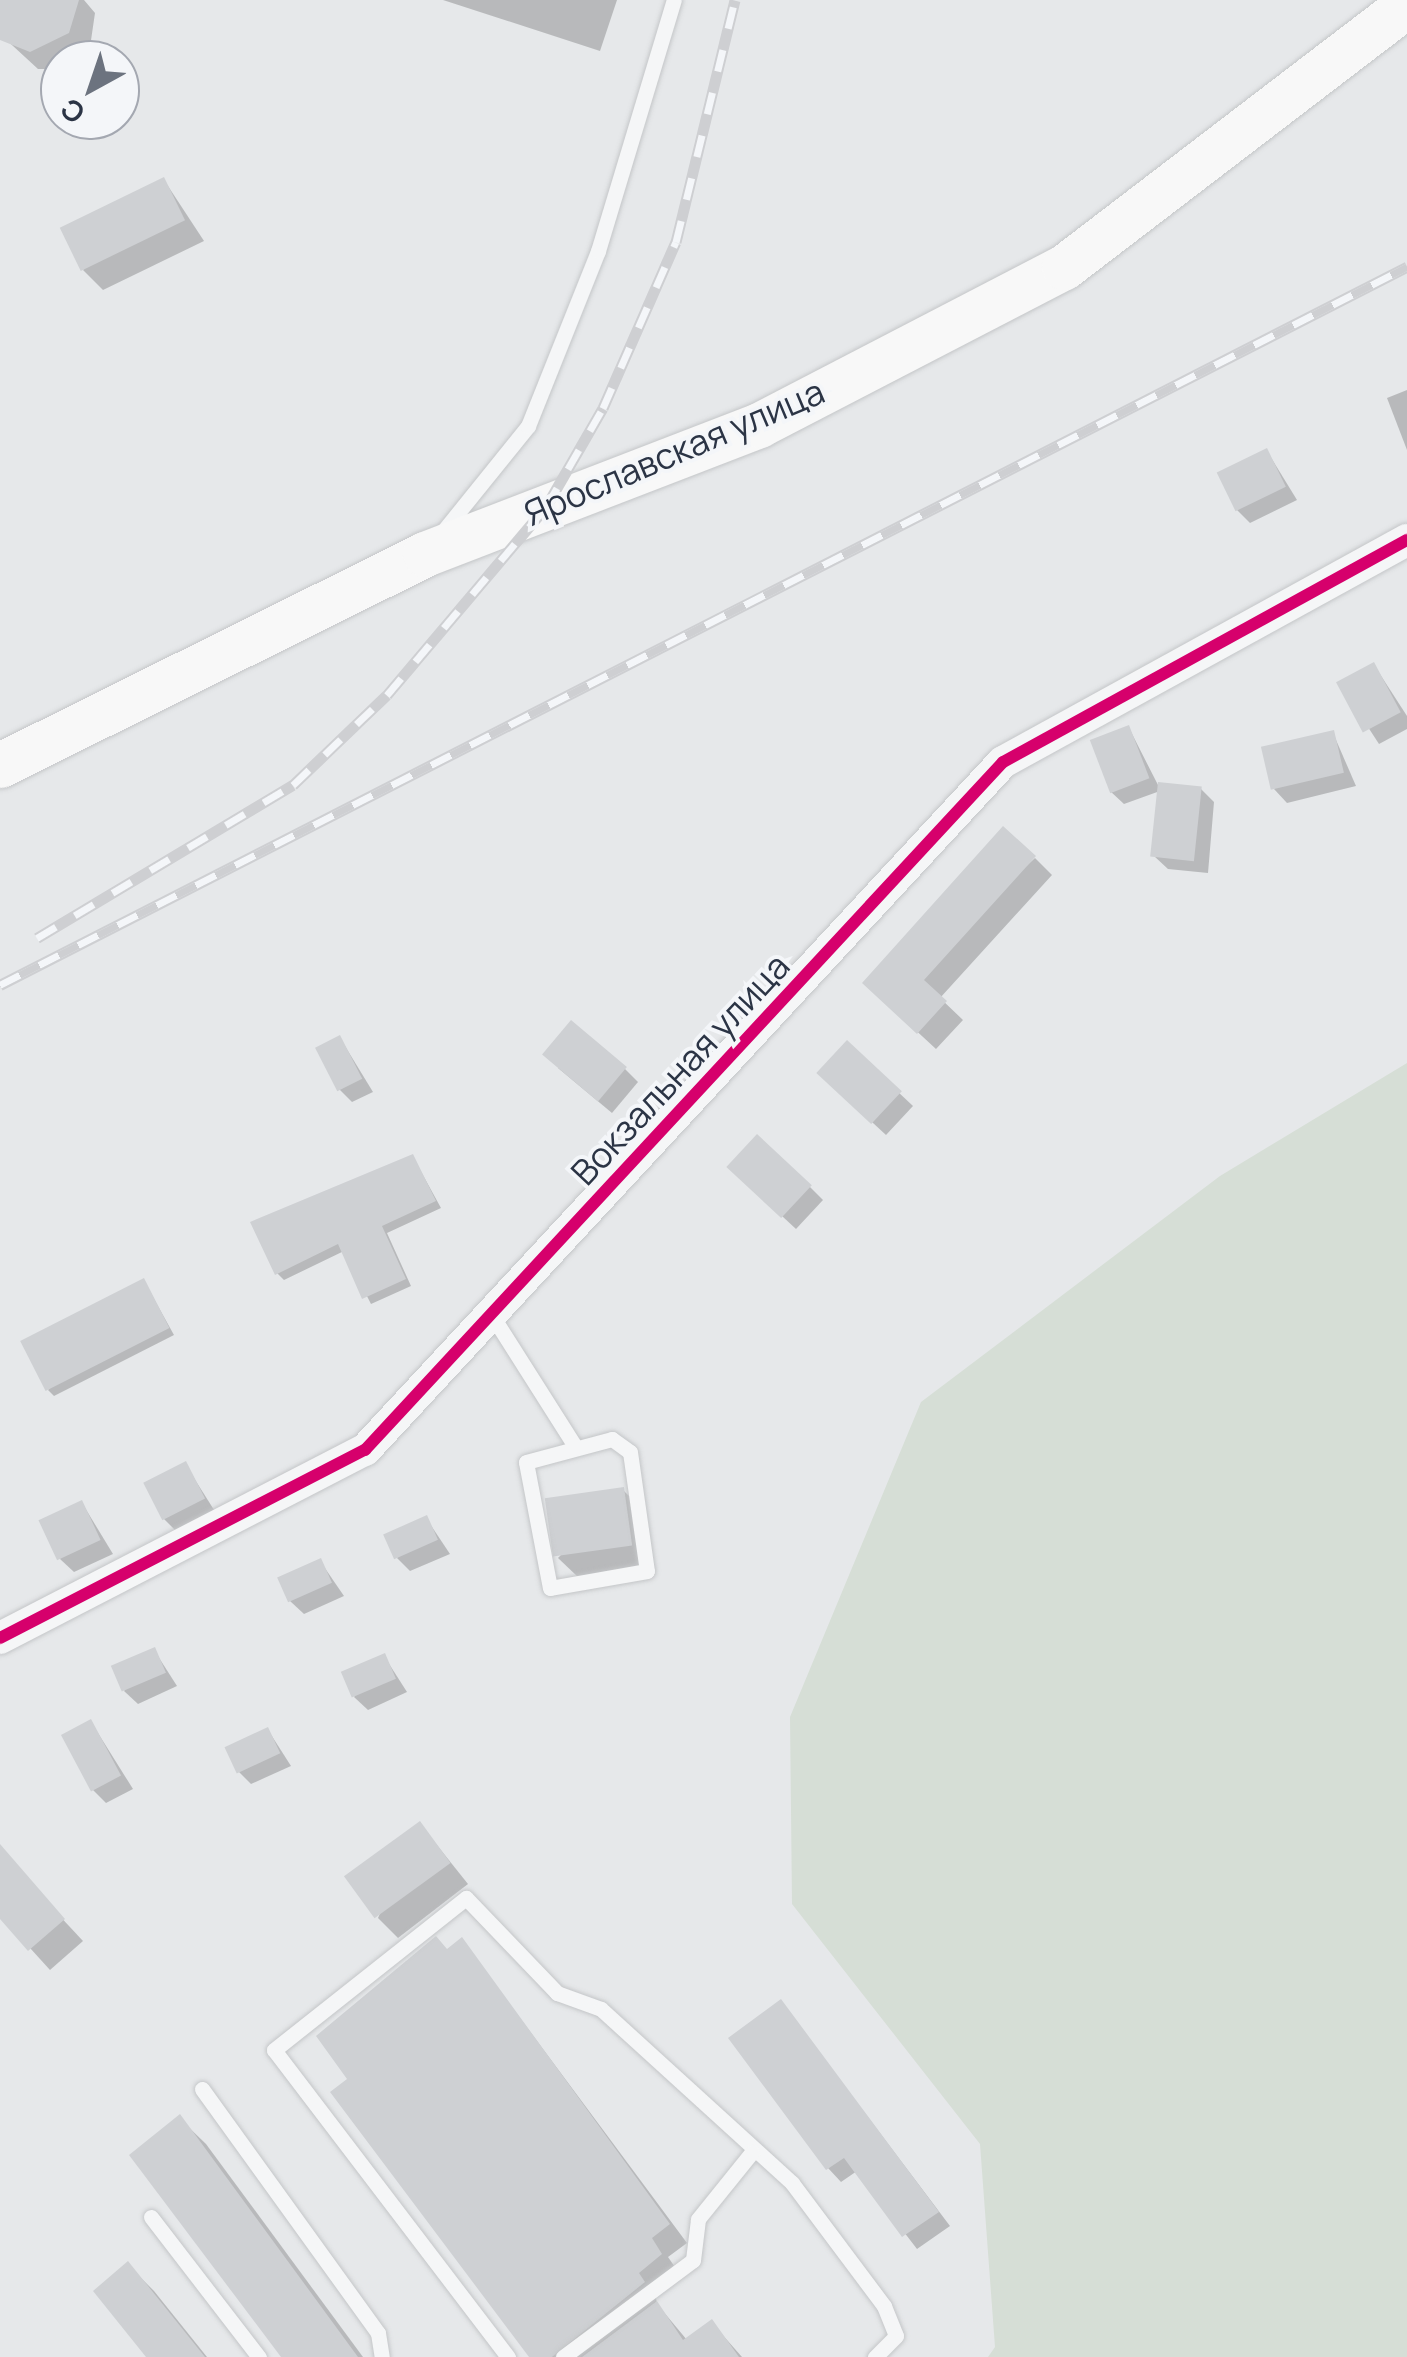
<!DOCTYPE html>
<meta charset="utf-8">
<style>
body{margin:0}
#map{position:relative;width:1407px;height:2357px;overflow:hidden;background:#e6e8ea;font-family:Manrope,sans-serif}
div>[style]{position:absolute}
.green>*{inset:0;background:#d6ded6}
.shadow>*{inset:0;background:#0003}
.building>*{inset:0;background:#ced0d3;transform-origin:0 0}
.roads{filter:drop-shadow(0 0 2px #c4c6c8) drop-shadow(0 0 2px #c4c6c8)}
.service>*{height:15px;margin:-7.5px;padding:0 7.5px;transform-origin:7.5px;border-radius:7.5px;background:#f5f6f7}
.minor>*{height:32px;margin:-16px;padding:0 16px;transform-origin:16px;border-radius:16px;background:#f5f6f7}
.secondary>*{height:45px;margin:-22.5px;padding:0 22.5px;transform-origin:22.5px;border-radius:22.5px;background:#f8f8f8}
.rail>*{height:11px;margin-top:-5.5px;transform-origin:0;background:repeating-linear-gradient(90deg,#f4f6f9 0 22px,#cecfd2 0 44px);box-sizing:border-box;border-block:2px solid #cecfd2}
.cycleway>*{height:12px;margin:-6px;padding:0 6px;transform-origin:6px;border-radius:6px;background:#d6006c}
span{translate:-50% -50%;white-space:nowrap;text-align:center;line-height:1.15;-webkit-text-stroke:8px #f4f6f9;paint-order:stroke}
.street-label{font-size:35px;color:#2b3445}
.north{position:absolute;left:40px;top:40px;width:100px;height:100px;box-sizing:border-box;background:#f4f6f9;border:2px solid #a4a8b1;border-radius:50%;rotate:220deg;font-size:28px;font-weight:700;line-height:40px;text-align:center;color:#2b3445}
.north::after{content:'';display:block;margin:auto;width:35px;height:45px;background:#6c737f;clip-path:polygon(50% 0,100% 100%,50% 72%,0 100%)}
</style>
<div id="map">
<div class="green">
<i style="clip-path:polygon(1407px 1063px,1407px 2357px,988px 2357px,995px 2347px,980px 2144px,792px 1904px,790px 1717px,921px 1402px,1220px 1176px)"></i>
</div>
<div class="shadow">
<i style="clip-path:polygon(0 0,84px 0,95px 13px,89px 54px,60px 60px,60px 69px,38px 69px,0 34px)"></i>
<i style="clip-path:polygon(443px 0,617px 0,600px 51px)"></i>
<i style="clip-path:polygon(164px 180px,204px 241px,103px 290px,83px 270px)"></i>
<i style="clip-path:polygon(1407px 390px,1407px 450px,1387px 398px)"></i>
<i style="clip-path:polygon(1267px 451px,1297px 500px,1250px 523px,1237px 510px)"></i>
<i style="clip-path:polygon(1374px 665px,1407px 716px,1407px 729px,1379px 744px,1340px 684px)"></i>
<i style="clip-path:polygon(1129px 728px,1158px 785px,1201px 789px,1214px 802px,1208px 873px,1168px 869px,1154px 856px,1160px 791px,1124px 804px,1110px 791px)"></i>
<i style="clip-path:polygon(1333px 733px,1356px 786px,1287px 803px,1274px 789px)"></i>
<i style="clip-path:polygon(1035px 858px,1052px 875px,940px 998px,963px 1020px,936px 1049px,883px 1000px)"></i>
<i style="clip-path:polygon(340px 1038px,373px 1092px,352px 1102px,339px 1089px)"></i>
<i style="clip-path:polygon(847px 1044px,913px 1106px,886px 1135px,833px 1086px)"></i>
<i style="clip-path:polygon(558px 1068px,625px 1069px,638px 1082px,612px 1113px)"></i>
<i style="clip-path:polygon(413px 1157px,441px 1208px,387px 1233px,411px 1286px,371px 1304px,344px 1251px,284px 1280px,277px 1273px)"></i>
<i style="clip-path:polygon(743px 1180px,810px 1187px,823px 1200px,796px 1229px)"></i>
<i style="clip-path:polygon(144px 1281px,174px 1335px,54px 1396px,48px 1390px)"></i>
<i style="clip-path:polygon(185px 1464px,216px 1513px,177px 1532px,164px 1519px)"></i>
<i style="clip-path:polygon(623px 1490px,643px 1510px,651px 1565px,579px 1578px,558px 1558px)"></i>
<i style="clip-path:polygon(82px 1503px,113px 1554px,74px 1572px,60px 1559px)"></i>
<i style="clip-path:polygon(426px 1518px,450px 1554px,410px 1571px,397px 1558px)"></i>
<i style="clip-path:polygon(320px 1561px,344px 1596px,304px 1614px,290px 1601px)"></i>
<i style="clip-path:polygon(154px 1650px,177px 1686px,138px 1704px,124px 1691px)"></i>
<i style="clip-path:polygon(384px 1656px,407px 1692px,368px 1710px,354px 1697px)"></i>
<i style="clip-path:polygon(91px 1722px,133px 1789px,106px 1803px,93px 1790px)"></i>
<i style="clip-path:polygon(268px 1730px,291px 1766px,251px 1784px,238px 1771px)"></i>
<i style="clip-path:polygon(420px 1824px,468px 1884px,398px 1938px,378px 1918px)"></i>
<i style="clip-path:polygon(0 1852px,83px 1941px,50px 1970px,0 1915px)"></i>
<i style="clip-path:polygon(462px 1940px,687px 2243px,668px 2257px,679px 2273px,655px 2292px,657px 2304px,687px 2340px,712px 2323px,742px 2357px,533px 2357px,350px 2080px)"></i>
<i style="clip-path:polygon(781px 2002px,950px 2226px,917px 2249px,857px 2171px,841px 2182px,828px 2168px)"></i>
<i style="clip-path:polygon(179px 2118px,206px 2144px,363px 2357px,284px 2357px)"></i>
<i style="clip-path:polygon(128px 2265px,154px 2291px,207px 2357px,149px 2357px)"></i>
</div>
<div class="building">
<i style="clip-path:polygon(0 0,79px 0,69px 33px,30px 52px,0 40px)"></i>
<i style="left:164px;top:177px;width:48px;height:116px;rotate:64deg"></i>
<i style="left:1267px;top:448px;width:43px;height:56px;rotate:64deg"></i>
<i style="left:1374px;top:662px;width:57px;height:43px;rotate:62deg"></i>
<i style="left:1129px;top:725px;width:57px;height:42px;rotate:69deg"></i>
<i style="left:1334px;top:730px;width:44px;height:75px;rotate:77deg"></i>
<i style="left:1158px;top:782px;width:44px;height:75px;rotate:6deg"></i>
<i style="clip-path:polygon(1003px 826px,1036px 856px,924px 980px,947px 1001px,917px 1034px,862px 983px)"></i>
<i style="left:571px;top:1020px;width:73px;height:45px;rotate:40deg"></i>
<i style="left:340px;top:1035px;width:49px;height:28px;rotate:63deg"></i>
<i style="left:847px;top:1040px;width:75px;height:45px;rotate:43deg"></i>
<i style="left:757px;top:1134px;width:75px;height:45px;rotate:43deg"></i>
<i style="clip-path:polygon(413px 1154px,436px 1201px,382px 1226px,406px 1279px,362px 1299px,338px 1244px,275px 1275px,250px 1222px)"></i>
<i style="left:144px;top:1278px;width:56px;height:139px;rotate:63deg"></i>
<i style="left:186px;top:1461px;width:42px;height:48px;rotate:63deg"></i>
<i style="left:624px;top:1487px;width:59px;height:80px;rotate:82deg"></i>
<i style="left:82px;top:1500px;width:44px;height:48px;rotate:65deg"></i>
<i style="left:427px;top:1515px;width:27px;height:48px;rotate:66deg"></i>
<i style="left:321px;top:1558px;width:27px;height:48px;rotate:66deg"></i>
<i style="left:155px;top:1647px;width:28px;height:48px;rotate:67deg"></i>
<i style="left:385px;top:1653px;width:28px;height:48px;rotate:67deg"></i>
<i style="left:91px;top:1719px;width:64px;height:34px;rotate:62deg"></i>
<i style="left:268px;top:1727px;width:29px;height:48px;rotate:65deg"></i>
<i style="left:420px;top:1821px;width:52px;height:94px;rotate:54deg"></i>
<i style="clip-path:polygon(0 1844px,65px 1919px,28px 1951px,0 1919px)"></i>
<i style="clip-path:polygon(436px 1936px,447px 1949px,462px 1937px,670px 2224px,652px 2238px,662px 2254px,639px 2273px,645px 2282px,552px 2357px,529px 2357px,330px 2092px,347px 2079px,316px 2036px)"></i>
<i style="clip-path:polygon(781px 1999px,939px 2212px,902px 2237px,844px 2158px,826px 2170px,728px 2038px)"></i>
<i style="clip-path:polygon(180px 2114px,358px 2357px,281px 2357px,129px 2155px)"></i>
<i style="clip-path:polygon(128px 2261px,205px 2357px,146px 2357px,93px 2291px)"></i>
<i style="clip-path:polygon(657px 2301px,683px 2340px,712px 2319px,739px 2357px,582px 2357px)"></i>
</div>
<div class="roads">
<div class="service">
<i style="left:440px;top:535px;width:140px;rotate:-51.1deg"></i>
<i style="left:528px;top:426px;width:188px;rotate:-68.2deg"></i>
<i style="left:598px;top:251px;width:262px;rotate:-73.2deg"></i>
<i style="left:493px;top:1317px;width:153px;rotate:57.6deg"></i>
<i style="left:612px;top:1439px;width:22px;rotate:36deg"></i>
<i style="left:630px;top:1452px;width:120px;rotate:81.9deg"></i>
<i style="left:647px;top:1571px;width:98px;rotate:170.1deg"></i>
<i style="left:550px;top:1588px;width:128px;rotate:-100.8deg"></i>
<i style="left:526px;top:1462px;width:89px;rotate:-15deg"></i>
<i style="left:202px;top:2089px;width:301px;rotate:54.2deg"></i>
<i style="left:378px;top:2333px;width:24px;rotate:81deg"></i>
<i style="left:151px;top:2217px;width:177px;rotate:52.4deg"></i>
<i style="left:508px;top:2357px;width:386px;rotate:-127.3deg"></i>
<i style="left:274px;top:2050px;width:245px;rotate:-38.4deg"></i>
<i style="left:466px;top:1898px;width:132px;rotate:46.2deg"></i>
<i style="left:557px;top:1993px;width:47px;rotate:20deg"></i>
<i style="left:601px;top:2009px;width:258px;rotate:42.3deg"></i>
<i style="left:792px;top:2183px;width:154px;rotate:53.2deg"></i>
<i style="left:884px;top:2306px;width:32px;rotate:68deg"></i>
<i style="left:896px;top:2336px;width:30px;rotate:135deg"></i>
<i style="left:563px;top:2357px;width:162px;rotate:-36.7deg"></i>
<i style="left:693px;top:2260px;width:41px;rotate:-83deg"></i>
<i style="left:698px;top:2219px;width:86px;rotate:-51.1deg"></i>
</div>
<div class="minor">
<i style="left:0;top:1638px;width:411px;rotate:-27.3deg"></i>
<i style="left:365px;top:1450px;width:938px;rotate:-47.16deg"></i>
<i style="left:1003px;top:762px;width:461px;rotate:-28.8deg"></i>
</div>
<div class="secondary">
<i style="left:0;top:765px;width:474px;rotate:-26.4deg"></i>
<i style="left:425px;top:554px;width:358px;rotate:-21.1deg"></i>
<i style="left:759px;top:425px;width:343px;rotate:-27.4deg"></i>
<i style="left:1064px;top:267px;width:432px;rotate:-37.4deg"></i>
</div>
</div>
<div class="rail">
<i style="left:37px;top:938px;width:298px;rotate:-30.9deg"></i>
<i style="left:293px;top:785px;width:130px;rotate:-43.8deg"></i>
<i style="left:387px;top:695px;width:246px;rotate:-49.8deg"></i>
<i style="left:546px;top:507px;width:114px;rotate:-60.1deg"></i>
<i style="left:603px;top:408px;width:181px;rotate:-66.3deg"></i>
<i style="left:676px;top:242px;width:249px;rotate:-76.3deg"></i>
<i style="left:0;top:985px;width:1580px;rotate:-27.04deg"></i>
</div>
<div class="cycleway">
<i style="left:0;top:1638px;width:411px;rotate:-27.3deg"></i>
<i style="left:365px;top:1450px;width:938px;rotate:-47.16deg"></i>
<i style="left:1003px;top:762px;width:461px;rotate:-28.8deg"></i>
</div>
<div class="street-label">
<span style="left:674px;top:452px;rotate:-23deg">Ярославская улица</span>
<span style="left:680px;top:1069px;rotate:-47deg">Вокзальная улица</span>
</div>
<div class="north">С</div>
</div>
